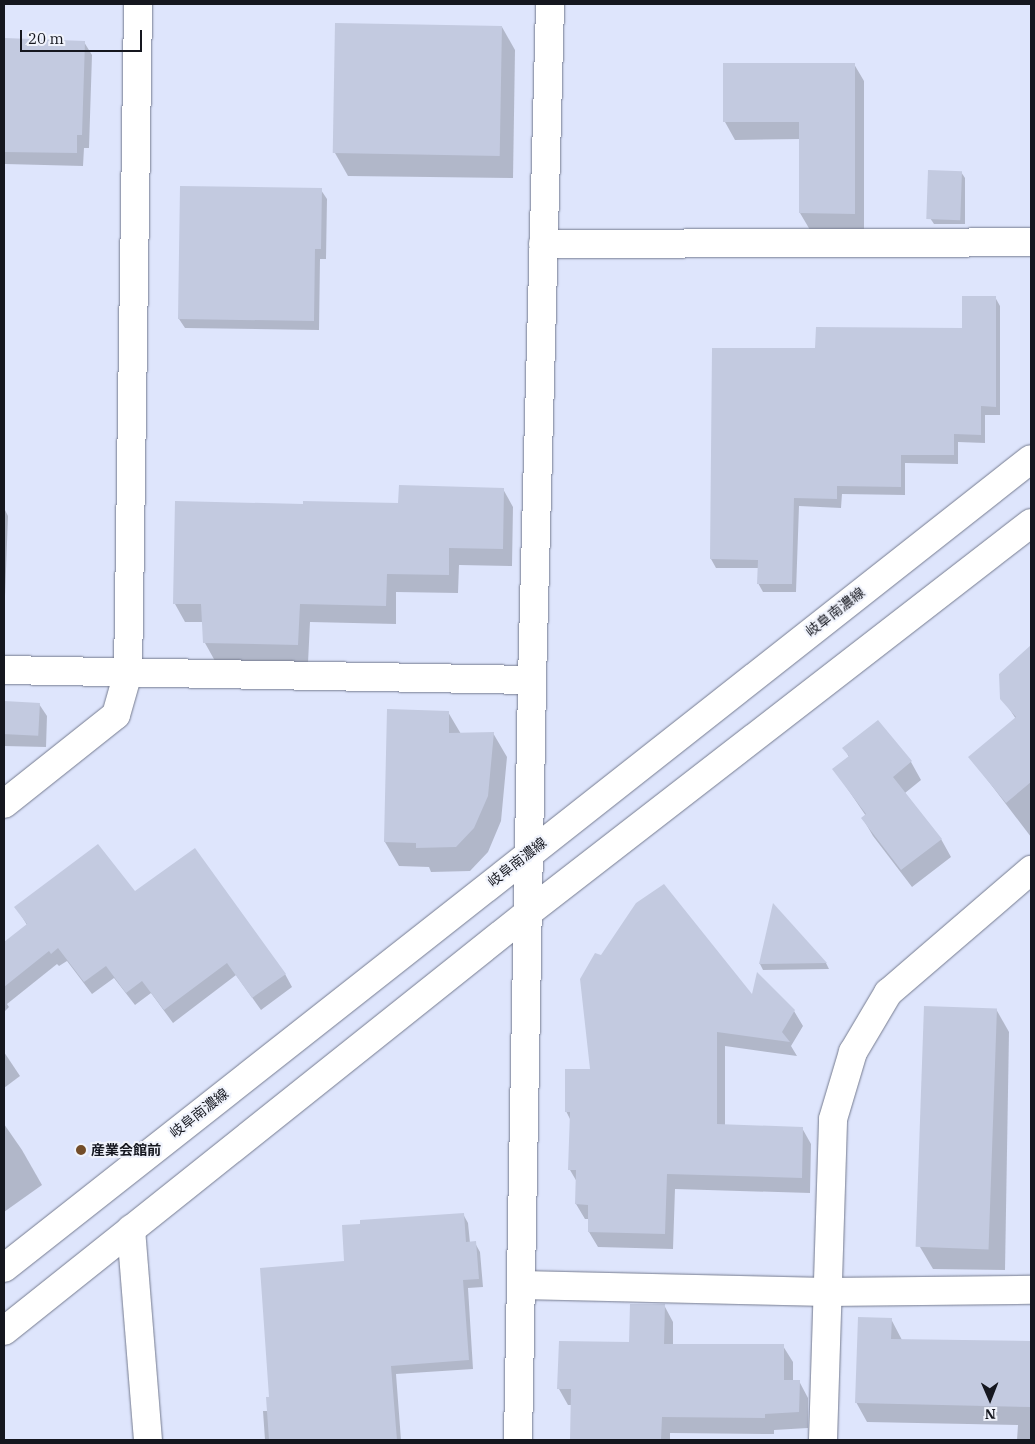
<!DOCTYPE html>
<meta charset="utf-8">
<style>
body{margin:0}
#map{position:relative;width:1035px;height:1444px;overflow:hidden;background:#dee5fc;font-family:"IBM Plex Serif","Noto Sans JP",serif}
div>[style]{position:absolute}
.shadow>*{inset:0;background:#0003}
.building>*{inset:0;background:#c3cae0;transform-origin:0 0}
.roads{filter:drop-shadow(0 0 1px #757b8f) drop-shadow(0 0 1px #757b8f)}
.minor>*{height:28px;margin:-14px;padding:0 14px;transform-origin:14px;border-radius:14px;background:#fff}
.major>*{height:28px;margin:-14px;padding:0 14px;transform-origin:14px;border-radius:14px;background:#fff}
.dots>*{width:14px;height:14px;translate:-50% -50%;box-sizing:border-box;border:2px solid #f0f3fc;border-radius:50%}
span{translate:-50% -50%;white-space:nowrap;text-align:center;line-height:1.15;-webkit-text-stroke:4px #f0f3fc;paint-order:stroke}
.street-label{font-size:14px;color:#15171f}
.poi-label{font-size:14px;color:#15171f;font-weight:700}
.left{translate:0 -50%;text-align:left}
.frame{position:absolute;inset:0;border:5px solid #15171f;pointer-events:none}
.north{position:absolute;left:965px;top:1374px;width:50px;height:50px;-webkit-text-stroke:4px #f0f3fc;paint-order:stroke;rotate:179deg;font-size:14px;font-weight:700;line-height:20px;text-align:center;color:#15171f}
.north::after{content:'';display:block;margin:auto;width:18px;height:22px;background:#15171f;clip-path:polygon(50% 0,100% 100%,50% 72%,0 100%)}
.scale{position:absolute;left:20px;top:30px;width:122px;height:22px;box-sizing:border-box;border:2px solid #15171f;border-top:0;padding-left:6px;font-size:15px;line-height:18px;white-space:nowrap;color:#15171f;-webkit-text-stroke:4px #f0f3fc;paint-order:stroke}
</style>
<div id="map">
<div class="shadow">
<i style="clip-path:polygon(502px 27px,515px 50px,513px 178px,348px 176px,335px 153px)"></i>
<i style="clip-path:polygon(4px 40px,84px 42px,92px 55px,89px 148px,84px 148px,83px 166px,5px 164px,4px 217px)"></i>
<i style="clip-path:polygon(724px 64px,854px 64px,864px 81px,864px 232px,810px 230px,800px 213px,801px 139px,735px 140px,725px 122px)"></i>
<i style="clip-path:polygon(961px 172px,965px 178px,965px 224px,934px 224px,930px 218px)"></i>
<i style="clip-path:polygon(321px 190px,327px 199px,326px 259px,320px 259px,319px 330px,185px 328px,179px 319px)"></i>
<i style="clip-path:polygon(995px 297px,1000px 306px,1000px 415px,985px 415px,985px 443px,958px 442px,958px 464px,905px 463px,905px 495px,842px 494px,841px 508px,799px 506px,796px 592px,763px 592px,758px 583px,759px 568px,716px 568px,711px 559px,816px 349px,963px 329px)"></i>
<i style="clip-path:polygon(503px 489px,513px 507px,512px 566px,459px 565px,458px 593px,396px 592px,396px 624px,310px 622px,308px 663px,215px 661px,205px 643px,203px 622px,185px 622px,175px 604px,304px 505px,400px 504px)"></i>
<i style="clip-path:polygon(4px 508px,8px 516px,4px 623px)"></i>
<i style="clip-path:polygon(1025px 652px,1031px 654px,1031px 837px,970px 757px,1016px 719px,1002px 698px)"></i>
<i style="clip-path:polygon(4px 702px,39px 704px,47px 716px,46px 747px,4px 746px)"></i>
<i style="clip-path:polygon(448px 712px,461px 734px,493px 733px,507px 757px,501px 821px,488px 852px,470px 871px,431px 872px,429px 867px,399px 866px,385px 842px)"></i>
<i style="clip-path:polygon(878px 722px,911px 762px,921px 780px,905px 793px,941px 839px,951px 857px,912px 887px,873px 836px,863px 819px,866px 816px,834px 769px,849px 757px,844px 748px)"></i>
<i style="clip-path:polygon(135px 893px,285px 974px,292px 987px,261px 1010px,236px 975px,173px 1023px,151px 993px,135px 1005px,114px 978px,92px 994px,67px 961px,59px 966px,57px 964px,7px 1004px,9px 1007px,4px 1012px,4px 943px,27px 925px,16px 907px)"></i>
<i style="clip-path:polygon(774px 906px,826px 963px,829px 969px,763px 970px,760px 964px)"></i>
<i style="clip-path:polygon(752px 996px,794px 1011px,803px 1026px,791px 1046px,797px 1056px,725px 1046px,725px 1126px,802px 1128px,811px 1144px,810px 1193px,675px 1189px,673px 1249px,598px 1247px,589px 1232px,589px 1219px,585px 1219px,576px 1204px,577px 1182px,570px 1170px,571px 1121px,566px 1111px,592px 1070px)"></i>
<i style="clip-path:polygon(996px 1009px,1009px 1032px,1005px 1270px,933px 1269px,920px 1247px)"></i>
<i style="clip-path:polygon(4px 1052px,20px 1076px,4px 1088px)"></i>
<i style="clip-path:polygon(4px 1124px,22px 1150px,42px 1185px,4px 1212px)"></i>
<i style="clip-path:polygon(463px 1214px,468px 1223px,470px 1243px,475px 1243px,480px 1252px,483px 1287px,468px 1288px,473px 1369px,396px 1374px,401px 1440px,265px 1440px,263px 1411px,269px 1411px,270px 1398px,346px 1263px)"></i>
<i style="clip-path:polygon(664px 1305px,673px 1322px,673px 1345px,783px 1346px,793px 1362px,793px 1381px,799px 1381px,808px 1398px,808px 1428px,774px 1430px,774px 1434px,670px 1433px,670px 1440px,572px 1440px,572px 1405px,568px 1405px,559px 1389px,630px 1344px)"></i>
<i style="clip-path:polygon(891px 1319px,902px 1340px,1031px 1342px,1031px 1440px,1017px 1440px,1018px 1425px,867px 1422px,856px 1402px)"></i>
</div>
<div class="building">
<i style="left:335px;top:23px;width:167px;height:130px;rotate:1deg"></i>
<i style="clip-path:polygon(4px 38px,85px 41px,82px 135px,77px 135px,77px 153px,4px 152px)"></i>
<i style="clip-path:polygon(723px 63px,855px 63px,855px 214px,799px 213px,799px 122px,723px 122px)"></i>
<i style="left:928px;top:170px;width:34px;height:49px;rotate:2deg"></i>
<i style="clip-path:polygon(180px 186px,322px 188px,321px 249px,315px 249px,314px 321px,178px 319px)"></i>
<i style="clip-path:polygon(962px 296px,996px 296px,996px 407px,981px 406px,981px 435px,954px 434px,954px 455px,901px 455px,901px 487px,837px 486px,837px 499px,794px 498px,792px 584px,757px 584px,758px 560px,710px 559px,712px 348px,815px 348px,816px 327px,962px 328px)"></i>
<i style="clip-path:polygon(399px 485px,504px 488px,503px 549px,449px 548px,449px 575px,387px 574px,386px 606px,300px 604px,298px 645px,203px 643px,201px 604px,173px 604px,175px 501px,303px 504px,303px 501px,398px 503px)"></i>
<i style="clip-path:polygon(1031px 645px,1031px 782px,1006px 803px,968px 757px,1016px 717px,1000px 699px,999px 674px)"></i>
<i style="left:4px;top:701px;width:36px;height:33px;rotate:3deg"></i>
<i style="clip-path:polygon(387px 709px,449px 711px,449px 733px,494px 732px,488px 796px,474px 828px,456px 847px,416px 848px,416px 843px,384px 842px)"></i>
<i style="clip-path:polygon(878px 720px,912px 761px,893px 777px,942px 839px,901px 870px,861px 818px,866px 814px,832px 769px,849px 756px,842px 748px)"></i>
<i style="clip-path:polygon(98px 844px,135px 891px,195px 848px,286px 974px,252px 998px,227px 963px,164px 1010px,142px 981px,126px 993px,106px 966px,84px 982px,58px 948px,51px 954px,49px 951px,4px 987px,4px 942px,27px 924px,14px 907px)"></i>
<i style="clip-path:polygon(664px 884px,752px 994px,757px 972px,795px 1010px,782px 1032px,790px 1042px,717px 1032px,717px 1124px,803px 1127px,802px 1178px,667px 1174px,665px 1234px,588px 1232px,588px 1205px,575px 1204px,576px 1170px,568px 1170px,570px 1112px,565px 1112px,565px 1069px,590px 1069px,580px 979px,595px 953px,601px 955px,636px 903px)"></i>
<i style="clip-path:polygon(773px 903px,827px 963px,759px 964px)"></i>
<i style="left:924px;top:1006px;width:73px;height:241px;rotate:2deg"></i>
<i style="clip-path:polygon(464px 1213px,466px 1242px,476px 1241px,479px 1279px,463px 1280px,469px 1360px,391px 1366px,397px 1440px,269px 1440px,266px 1397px,269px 1397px,260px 1268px,344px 1261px,342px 1225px,360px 1224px,360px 1220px)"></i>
<i style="clip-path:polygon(630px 1304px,665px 1304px,664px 1344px,784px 1344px,784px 1380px,800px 1380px,799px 1412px,765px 1414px,765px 1418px,662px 1417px,661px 1440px,570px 1440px,571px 1389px,557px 1389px,559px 1341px,629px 1342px)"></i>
<i style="clip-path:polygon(858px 1317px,892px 1318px,891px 1339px,1031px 1341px,1031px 1407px,855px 1403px)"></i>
</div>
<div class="roads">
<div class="minor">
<i style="left:543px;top:244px;width:488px;rotate:-0.2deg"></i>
<i style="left:4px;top:670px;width:528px;rotate:1.09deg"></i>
<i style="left:4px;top:804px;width:143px;rotate:-38.5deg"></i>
<i style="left:116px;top:715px;width:44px;rotate:-74.1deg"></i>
<i style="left:128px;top:673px;width:669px;rotate:-89.14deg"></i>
<i style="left:131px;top:1229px;width:212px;rotate:85.4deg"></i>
<i style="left:521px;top:1285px;width:306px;rotate:1.3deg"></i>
<i style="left:827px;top:1292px;width:204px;rotate:-0.6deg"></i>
<i style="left:518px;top:1440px;width:760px;rotate:-88.94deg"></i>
<i style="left:532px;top:680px;width:676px;rotate:-88.47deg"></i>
<i style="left:823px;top:1440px;width:321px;rotate:-88.2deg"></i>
<i style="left:833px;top:1119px;width:70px;rotate:-73.4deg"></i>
<i style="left:853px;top:1052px;width:69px;rotate:-59.3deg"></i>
<i style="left:888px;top:993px;width:189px;rotate:-40.7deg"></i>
</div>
<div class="major">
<i style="left:4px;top:1268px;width:1307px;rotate:-38.23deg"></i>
<i style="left:4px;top:1331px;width:672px;rotate:-38.59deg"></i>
<i style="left:529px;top:912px;width:635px;rotate:-37.77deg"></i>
</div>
</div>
<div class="dots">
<i style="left:81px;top:1150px;background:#734d29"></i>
</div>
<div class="street-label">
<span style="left:835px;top:612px;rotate:-38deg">岐阜南濃線</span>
<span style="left:517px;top:862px;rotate:-38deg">岐阜南濃線</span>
<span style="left:199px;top:1113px;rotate:-38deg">岐阜南濃線</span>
</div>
<div class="poi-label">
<span class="left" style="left:91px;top:1150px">産業会館前</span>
</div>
<div class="frame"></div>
<div class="north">N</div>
<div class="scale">20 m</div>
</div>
